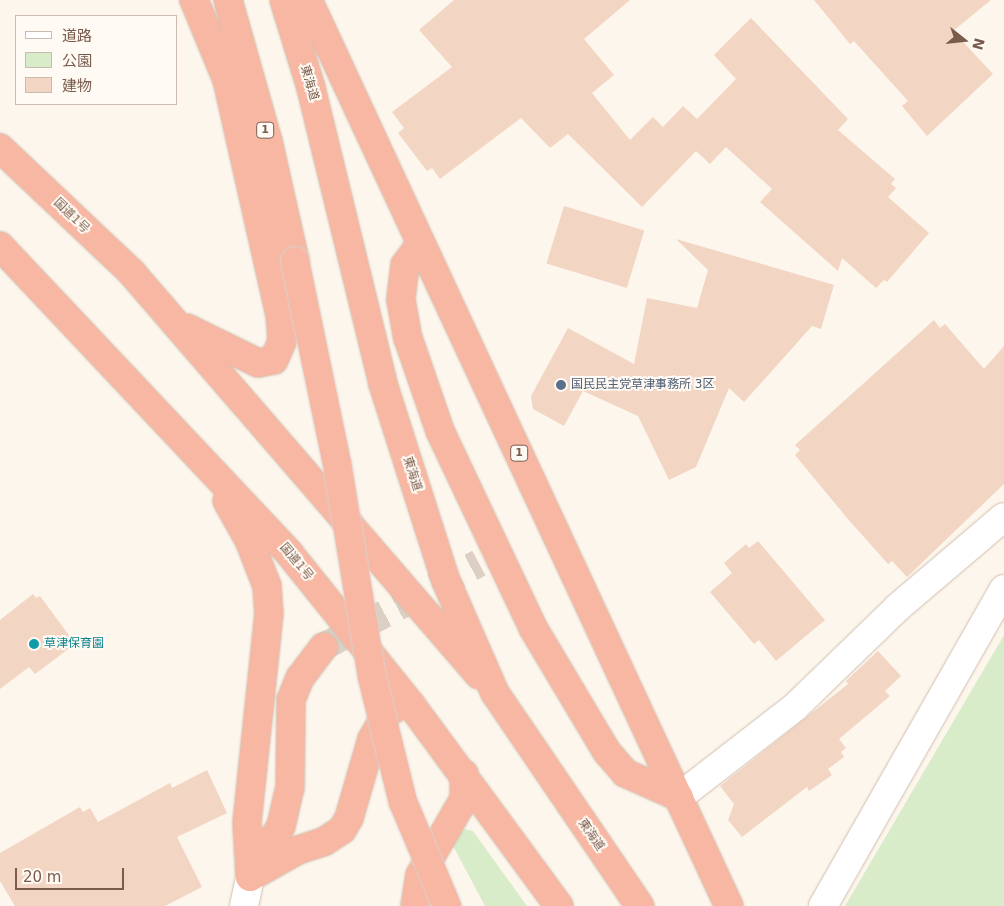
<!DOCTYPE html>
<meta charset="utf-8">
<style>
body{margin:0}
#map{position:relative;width:1004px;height:906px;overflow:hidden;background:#fdf6ec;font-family:"DejaVu Sans","Noto Sans JP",sans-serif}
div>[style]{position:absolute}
.green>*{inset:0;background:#d8ecc9}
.building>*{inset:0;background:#f3d5c3;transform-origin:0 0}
.highway-tunnel>*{height:28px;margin-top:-14px;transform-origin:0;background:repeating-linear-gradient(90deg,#dcd0c4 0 28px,transparent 0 42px)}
.roads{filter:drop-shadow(0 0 1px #d1beb0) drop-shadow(0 0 1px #d1beb0)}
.street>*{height:28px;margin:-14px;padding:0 14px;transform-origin:14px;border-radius:14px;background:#fff}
.highway>*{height:28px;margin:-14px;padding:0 14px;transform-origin:14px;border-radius:14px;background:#f7b7a3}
.bridges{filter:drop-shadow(0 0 1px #dad1cd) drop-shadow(0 0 1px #dad1cd)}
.highway-bridge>*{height:28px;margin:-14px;padding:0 14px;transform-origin:14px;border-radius:14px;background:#f7b7a3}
.dots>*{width:14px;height:14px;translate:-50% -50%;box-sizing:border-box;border:2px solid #fffaf3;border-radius:50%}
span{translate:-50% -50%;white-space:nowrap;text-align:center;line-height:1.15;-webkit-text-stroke:4px #fffaf3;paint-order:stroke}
.shield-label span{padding:1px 4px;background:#fffaf3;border:1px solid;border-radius:4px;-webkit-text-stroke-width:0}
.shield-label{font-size:11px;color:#7a5c4d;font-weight:700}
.street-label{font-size:12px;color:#7a5c4d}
.service-label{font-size:12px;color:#4e5e75}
.left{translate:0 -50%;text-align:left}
.culture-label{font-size:12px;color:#0d838f}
.legend{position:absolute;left:15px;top:15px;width:162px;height:90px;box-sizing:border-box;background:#fffaf3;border:1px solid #cabbb1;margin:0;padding:6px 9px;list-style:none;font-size:15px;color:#7a5c4d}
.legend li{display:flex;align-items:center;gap:10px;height:25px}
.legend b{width:25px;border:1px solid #cabbb1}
.north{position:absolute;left:939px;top:15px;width:50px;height:50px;-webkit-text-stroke:4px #fffaf3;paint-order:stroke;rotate:106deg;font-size:14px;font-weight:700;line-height:20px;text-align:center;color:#7a5c4d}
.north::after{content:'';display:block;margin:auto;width:18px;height:22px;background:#7a5c4d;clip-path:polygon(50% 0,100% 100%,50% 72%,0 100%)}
.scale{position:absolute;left:15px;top:868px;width:109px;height:22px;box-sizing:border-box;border:2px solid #7a5c4d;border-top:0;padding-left:6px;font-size:15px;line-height:18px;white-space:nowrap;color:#7a5c4d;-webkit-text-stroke:4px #fffaf3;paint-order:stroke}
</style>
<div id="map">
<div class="green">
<i style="clip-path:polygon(1004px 635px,1004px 906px,845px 906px)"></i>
<i style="clip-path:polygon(464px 829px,473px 831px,527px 906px,485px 906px,452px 844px)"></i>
</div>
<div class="building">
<i style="clip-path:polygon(454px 0,630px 0,584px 39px,614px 75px,592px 93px,630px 140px,653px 117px,663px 127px,683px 106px,697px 119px,736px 79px,714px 55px,751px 18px,848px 119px,838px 130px,895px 179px,891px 184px,896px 188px,888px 197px,929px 233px,887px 282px,884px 280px,876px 288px,842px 258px,838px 271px,760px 202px,772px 189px,726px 147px,710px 164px,696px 151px,642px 207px,568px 134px,550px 148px,521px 118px,440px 179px,432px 168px,427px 171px,398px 133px,404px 128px,392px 112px,452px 67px,419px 30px)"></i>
<i style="clip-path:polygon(814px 0,991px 0,953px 31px,993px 74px,927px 136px,902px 106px,908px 101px,854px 41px,850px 44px)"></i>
<i style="left:564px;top:206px;width:84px;height:60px;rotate:17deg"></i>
<i style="clip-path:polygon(676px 239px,834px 285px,821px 329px,812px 326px,744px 402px,729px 388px,696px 467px,669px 480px,638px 416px,583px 391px,564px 426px,533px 409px,531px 396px,568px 328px,634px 364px,647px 298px,697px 308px,708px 270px)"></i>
<i style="clip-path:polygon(934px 320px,940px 328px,945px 324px,984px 369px,1004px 346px,1004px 484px,907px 577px,892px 561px,888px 564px,847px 518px,795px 455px,800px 450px,795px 445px)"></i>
<i style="clip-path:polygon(758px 541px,825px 620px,776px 661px,759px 640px,754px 644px,710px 592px,732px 573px,724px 563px,746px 544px,749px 548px)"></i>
<i style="clip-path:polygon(33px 594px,36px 598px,40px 596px,71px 638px,66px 641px,71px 647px,35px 674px,29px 667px,0 689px,0 620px)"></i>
<i style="clip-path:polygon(878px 651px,901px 676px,885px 691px,890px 696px,839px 739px,846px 748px,841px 752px,844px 757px,828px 769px,832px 775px,809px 791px,807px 787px,742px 837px,728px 820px,734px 804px,720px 786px,848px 684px,846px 681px)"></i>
<i style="clip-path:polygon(207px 770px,227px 813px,177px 837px,202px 887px,165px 906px,15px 906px,0 881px,0 853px,80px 807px,83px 812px,90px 808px,98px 822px,170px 783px,172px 788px)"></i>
</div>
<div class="highway-tunnel">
<i style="left:323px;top:647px;width:177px;rotate:-28.3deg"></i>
</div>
<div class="roads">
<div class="street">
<i style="left:679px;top:797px;width:147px;rotate:-37.8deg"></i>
<i style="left:795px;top:707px;width:142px;rotate:-44.1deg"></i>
<i style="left:897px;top:608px;width:140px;rotate:-40.4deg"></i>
<i style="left:244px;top:906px;width:30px;rotate:-78deg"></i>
<i style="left:823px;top:906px;width:365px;rotate:-60.3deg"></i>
</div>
<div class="highway">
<i style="left:228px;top:0;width:147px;rotate:74.2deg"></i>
<i style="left:268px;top:141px;width:123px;rotate:77.3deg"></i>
<i style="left:284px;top:0;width:92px;rotate:72.9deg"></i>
<i style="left:311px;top:88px;width:305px;rotate:76.3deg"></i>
<i style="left:383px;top:384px;width:207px;rotate:72.3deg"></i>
<i style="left:446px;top:581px;width:122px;rotate:66.4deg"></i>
<i style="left:495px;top:693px;width:258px;rotate:55.8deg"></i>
<i style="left:308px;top:0;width:999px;rotate:65.08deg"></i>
<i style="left:0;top:148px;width:182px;rotate:43.4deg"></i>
<i style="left:132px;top:273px;width:531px;rotate:49.2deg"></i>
<i style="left:420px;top:245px;width:25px;rotate:127deg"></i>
<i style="left:405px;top:265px;width:35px;rotate:97deg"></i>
<i style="left:401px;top:300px;width:39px;rotate:80deg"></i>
<i style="left:408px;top:338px;width:98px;rotate:71deg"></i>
<i style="left:440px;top:431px;width:218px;rotate:64.7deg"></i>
<i style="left:533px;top:628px;width:144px;rotate:59.2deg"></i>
<i style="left:607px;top:752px;width:28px;rotate:49deg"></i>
<i style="left:625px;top:773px;width:59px;rotate:24deg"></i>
<i style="left:0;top:246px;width:422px;rotate:46.7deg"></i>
<i style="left:289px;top:553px;width:196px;rotate:51.2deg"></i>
<i style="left:412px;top:706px;width:248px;rotate:53.7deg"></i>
<i style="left:187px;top:328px;width:79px;rotate:26.2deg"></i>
<i style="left:258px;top:363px;width:16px;rotate:-11deg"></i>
<i style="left:274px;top:360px;width:21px;rotate:-67deg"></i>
<i style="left:282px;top:341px;width:26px;rotate:-94deg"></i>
<i style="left:280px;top:315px;width:241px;rotate:-102.7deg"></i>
<i style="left:227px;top:80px;width:87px;rotate:-112.4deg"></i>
<i style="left:227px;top:501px;width:45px;rotate:60.6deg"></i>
<i style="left:249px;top:540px;width:49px;rotate:68.6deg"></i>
<i style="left:267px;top:586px;width:27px;rotate:86deg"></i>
<i style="left:269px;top:613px;width:211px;rotate:96deg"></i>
<i style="left:247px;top:823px;width:54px;rotate:86.8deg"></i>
<i style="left:251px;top:875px;width:57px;rotate:-58.5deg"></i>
<i style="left:281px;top:826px;width:39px;rotate:-77deg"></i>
<i style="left:290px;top:788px;width:88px;rotate:-89.3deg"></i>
<i style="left:291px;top:700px;width:24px;rotate:-68deg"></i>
<i style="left:300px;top:678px;width:39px;rotate:-53deg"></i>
<i style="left:250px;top:877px;width:55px;rotate:-29.4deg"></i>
<i style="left:298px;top:850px;width:28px;rotate:-18deg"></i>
<i style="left:325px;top:841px;width:20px;rotate:-33deg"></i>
<i style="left:342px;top:830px;width:14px;rotate:-60deg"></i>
<i style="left:349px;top:818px;width:82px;rotate:-73.8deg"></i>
<i style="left:372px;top:739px;width:32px;rotate:-60deg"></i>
<i style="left:388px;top:711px;width:6px;rotate:-18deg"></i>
<i style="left:415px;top:906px;width:31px;rotate:-81deg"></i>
<i style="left:420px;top:875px;width:88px;rotate:-59.9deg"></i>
<i style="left:464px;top:799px;width:25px;rotate:-90deg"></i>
</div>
</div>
<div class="bridges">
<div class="highway-bridge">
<i style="left:295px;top:261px;width:206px;rotate:78.3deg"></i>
<i style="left:337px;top:463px;width:217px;rotate:80.7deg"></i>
<i style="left:372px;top:677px;width:129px;rotate:76.1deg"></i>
<i style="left:403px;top:802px;width:113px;rotate:67.1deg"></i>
</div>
</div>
<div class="dots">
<i style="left:561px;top:385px;background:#5c6f8a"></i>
<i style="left:34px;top:644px;background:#0f9aa8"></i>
</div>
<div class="shield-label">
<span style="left:265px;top:130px">1</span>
<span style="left:519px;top:453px">1</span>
</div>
<div class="street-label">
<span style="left:309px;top:83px;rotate:74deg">東海道</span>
<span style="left:71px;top:216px;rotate:44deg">国道1号</span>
<span style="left:412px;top:474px;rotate:72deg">東海道</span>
<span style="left:296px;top:562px;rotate:50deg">国道1号</span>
<span style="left:591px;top:835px;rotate:55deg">東海道</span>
</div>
<div class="service-label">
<span class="left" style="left:571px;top:385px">国民民主党草津事務所 3区</span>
</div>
<div class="culture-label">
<span class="left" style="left:44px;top:644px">草津保育園</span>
</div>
<ul class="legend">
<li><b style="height:6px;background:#fff"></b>道路</li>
<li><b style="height:14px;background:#d8ecc9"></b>公園</li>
<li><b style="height:14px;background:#f3d5c3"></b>建物</li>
</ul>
<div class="north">N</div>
<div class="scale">20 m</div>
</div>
